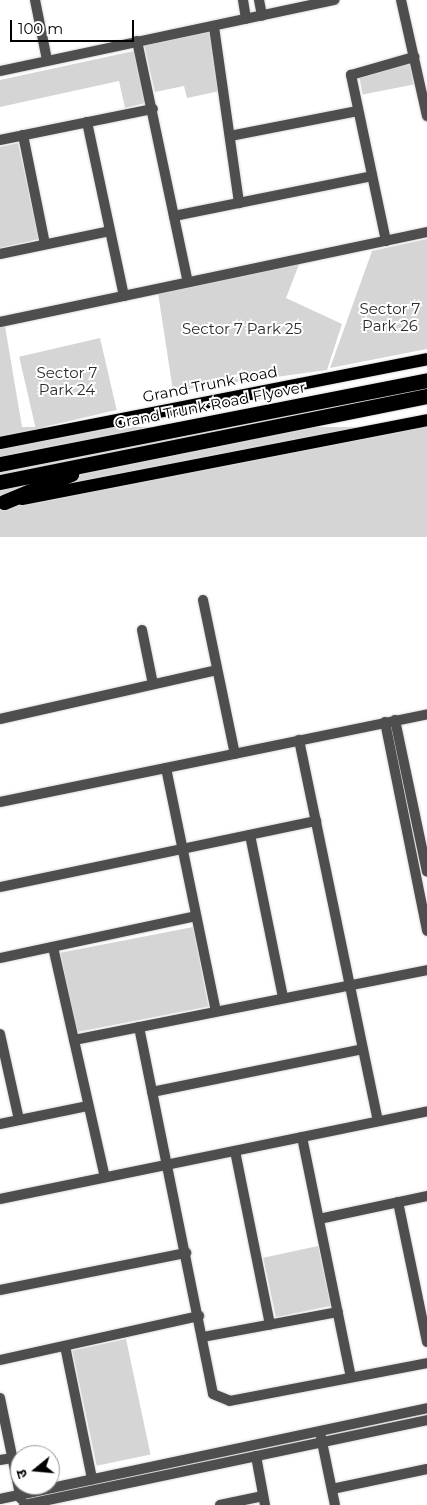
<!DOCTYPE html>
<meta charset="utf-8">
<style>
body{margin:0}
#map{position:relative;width:427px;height:1505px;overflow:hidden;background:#fff;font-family:Montserrat,"Noto Sans Devanagari",sans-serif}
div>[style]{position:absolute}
.green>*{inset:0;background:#d5d5d5;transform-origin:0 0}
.roads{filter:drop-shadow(0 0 1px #dbdbdb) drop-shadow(0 0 1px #dbdbdb)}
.minor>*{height:10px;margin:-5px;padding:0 5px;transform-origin:5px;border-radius:5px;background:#4e4e4e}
.major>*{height:12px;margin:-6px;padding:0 6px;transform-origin:6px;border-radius:6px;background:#000}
.highway>*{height:15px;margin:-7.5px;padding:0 7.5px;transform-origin:7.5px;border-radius:7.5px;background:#000}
span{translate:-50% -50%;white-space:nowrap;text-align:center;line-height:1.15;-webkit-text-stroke:4px #fff;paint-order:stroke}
.park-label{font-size:15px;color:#2c2c2c}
.street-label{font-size:15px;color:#000}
.north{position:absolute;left:10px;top:1445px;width:50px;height:50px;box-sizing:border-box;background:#fff;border:1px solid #999;border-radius:50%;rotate:253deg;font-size:14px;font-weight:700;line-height:20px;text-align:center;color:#000}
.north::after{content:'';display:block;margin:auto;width:18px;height:22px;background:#000;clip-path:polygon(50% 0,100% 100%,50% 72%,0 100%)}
.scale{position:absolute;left:10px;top:20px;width:124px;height:22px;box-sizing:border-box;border:2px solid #000;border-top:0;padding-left:6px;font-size:15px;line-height:18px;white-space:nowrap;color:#000;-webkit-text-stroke:4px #fff;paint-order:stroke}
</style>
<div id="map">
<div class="green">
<i style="clip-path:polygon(211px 31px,220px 91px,187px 98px,184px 86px,155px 92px,144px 45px)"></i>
<i style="clip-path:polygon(134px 51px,145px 103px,125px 108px,119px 81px,0 107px,0 80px)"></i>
<i style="left:409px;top:60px;width:25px;height:52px;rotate:79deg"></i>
<i style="clip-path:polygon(18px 143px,39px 239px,0 248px,0 147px)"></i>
<i style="clip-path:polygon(427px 239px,427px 349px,330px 368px,372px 251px)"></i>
<i style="clip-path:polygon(300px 262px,286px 298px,342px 324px,327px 370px,173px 391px,158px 293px)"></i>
<i style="clip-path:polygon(5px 326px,22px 427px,0 431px,0 327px)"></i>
<i style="left:100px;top:338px;width:74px;height:83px;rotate:77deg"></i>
<i style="left:427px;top:427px;width:110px;height:435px;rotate:90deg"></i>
<i style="left:193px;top:927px;width:81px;height:135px;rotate:79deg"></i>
<i style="left:318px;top:1246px;width:61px;height:56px;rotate:78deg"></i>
<i style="left:126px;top:1339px;width:118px;height:55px;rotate:78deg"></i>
</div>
<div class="roads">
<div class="minor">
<i style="left:35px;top:0;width:61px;rotate:78.7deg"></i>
<i style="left:243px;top:0;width:19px;rotate:81deg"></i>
<i style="left:259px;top:0;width:16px;rotate:79deg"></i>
<i style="left:401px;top:0;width:119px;rotate:77.4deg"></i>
<i style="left:214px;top:27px;width:178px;rotate:81.9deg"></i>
<i style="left:137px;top:41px;width:246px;rotate:78.1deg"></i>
<i style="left:0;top:71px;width:342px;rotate:-12deg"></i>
<i style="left:87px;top:122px;width:178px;rotate:78deg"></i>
<i style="left:23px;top:135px;width:111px;rotate:78.6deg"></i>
<i style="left:230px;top:136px;width:130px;rotate:-11.1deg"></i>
<i style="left:0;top:140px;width:156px;rotate:-11.5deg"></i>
<i style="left:174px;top:216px;width:202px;rotate:-11.4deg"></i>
<i style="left:386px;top:241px;width:170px;rotate:-101.9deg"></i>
<i style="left:351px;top:75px;width:66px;rotate:-15.9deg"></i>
<i style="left:0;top:254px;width:112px;rotate:-11.8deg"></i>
<i style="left:0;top:322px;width:436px;rotate:-11.9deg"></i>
<i style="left:203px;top:600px;width:157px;rotate:78.3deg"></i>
<i style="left:142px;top:630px;width:55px;rotate:78.5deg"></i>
<i style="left:0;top:719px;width:222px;rotate:-12.7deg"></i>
<i style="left:395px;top:720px;width:155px;rotate:78.1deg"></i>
<i style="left:385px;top:722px;width:213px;rotate:78.6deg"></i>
<i style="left:299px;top:740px;width:389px;rotate:78.3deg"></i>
<i style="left:166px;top:768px;width:248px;rotate:78.4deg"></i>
<i style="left:0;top:802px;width:436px;rotate:-11.6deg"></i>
<i style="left:250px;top:835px;width:165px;rotate:78.5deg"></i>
<i style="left:0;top:887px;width:323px;rotate:-11.8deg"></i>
<i style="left:53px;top:947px;width:236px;rotate:77.3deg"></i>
<i style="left:0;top:958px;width:200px;rotate:-12.1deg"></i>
<i style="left:139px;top:1027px;width:374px;rotate:78.6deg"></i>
<i style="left:213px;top:1394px;width:18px;rotate:22deg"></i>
<i style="left:230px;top:1401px;width:201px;rotate:-10.9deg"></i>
<i style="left:0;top:1034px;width:88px;rotate:77.5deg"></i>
<i style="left:74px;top:1040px;width:360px;rotate:-11.2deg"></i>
<i style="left:152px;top:1092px;width:215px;rotate:-11.5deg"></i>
<i style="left:0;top:1124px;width:90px;rotate:-11.6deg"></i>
<i style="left:302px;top:1137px;width:245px;rotate:78.5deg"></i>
<i style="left:235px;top:1151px;width:177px;rotate:78.6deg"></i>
<i style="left:0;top:1199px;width:436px;rotate:-11.6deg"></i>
<i style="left:398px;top:1202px;width:143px;rotate:78.3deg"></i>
<i style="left:319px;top:1219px;width:110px;rotate:-12deg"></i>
<i style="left:0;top:1290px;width:190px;rotate:-11.3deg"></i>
<i style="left:203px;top:1337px;width:137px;rotate:-10.5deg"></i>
<i style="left:65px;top:1346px;width:136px;rotate:78.5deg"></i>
<i style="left:0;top:1360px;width:204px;rotate:-12.5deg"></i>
<i style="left:0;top:1398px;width:103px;rotate:78.3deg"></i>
<i style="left:321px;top:1437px;width:69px;rotate:78.4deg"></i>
<i style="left:256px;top:1456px;width:50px;rotate:79.6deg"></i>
<i style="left:0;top:1460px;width:12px;rotate:-9deg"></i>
<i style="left:332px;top:1489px;width:97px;rotate:-11.9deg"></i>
<i style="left:0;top:1499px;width:437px;rotate:-12deg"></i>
<i style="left:24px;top:1505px;width:412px;rotate:-11.9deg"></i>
<i style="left:220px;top:1505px;width:44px;rotate:-11.8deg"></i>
</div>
<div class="major">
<i style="left:0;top:443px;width:435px;rotate:-11.1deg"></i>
<i style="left:22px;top:499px;width:413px;rotate:-11deg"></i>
</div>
<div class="highway">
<i style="left:0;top:464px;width:435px;rotate:-11.1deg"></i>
<i style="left:0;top:482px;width:436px;rotate:-11.4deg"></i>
<i style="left:4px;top:502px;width:73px;rotate:-22.7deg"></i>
</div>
</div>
<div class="park-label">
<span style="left:390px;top:317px">Sector 7<br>Park 26</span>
<span style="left:242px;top:329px">Sector 7 Park 25</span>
<span style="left:67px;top:381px">Sector 7<br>Park 24</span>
</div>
<div class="street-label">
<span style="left:210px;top:384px;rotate:-11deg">Grand Trunk Road</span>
<span style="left:210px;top:405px;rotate:-11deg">Grand Trunk Road Flyover</span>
</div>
<div class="north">उ</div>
<div class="scale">100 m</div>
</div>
